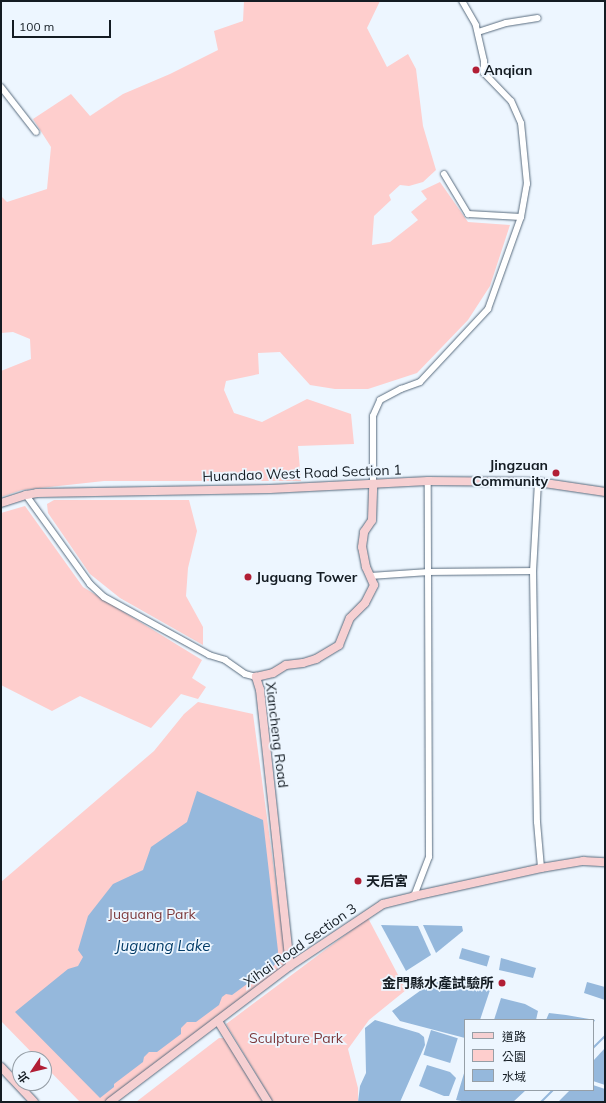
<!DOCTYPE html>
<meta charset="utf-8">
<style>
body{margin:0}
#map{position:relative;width:606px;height:1103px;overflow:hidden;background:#edf6ff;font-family:Mulish,"Noto Sans TC",sans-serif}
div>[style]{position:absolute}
.green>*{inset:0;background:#fececd}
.water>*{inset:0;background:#95b8dc;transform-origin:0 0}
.stream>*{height:2px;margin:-1px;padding:0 1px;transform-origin:1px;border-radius:1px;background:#95b8dc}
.roads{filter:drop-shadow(0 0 1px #596c7f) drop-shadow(0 0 1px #596c7f)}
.street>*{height:6px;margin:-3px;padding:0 3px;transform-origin:3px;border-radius:3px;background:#fff}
.secondary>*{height:8px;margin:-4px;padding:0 4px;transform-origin:4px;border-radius:4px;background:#f6d0d2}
.dots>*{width:11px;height:11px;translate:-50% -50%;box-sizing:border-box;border:2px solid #edf6ff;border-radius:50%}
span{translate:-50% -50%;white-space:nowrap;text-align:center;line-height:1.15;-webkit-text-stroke:3.5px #edf6ff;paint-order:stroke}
.poi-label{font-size:14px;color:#141c23;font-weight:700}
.left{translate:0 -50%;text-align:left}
.right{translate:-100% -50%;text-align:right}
.street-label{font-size:14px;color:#141c23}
.park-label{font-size:14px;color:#7d393c}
.water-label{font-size:15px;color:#023b67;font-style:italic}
.frame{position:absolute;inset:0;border:2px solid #141c23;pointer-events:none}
.legend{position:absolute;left:464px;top:1019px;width:130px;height:72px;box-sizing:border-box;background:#edf6ff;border:1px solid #969fa7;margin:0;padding:5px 7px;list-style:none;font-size:12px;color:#141c23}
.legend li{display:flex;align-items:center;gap:8px;height:20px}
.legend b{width:20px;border:1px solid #969fa7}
.north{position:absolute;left:12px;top:1051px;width:40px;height:40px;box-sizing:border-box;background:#edf6ff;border:1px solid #969fa7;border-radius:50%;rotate:235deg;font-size:11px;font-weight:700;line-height:16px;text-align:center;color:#141c23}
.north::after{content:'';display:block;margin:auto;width:14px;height:18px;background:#b11e35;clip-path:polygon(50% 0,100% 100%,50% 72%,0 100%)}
.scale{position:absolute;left:12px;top:20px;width:99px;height:18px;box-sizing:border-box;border:2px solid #141c23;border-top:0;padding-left:5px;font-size:12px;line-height:14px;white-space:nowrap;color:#141c23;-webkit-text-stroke:3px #edf6ff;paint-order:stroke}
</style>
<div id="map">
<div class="green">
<i style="clip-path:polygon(244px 1px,380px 1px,367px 28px,387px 67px,408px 54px,416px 69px,423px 126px,436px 170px,423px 182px,409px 186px,400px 185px,389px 195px,391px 200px,374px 216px,372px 245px,390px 242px,418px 220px,411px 212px,427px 199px,421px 191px,440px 182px,468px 222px,510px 225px,490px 286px,468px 320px,417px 373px,368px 389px,335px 389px,310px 385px,280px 352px,258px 353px,259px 374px,226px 381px,224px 390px,234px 413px,262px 422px,307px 399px,351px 414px,354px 444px,298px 446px,301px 481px,104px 481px,22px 490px,1px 497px,1px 371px,31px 359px,30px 339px,13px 332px,1px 333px,1px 196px,7px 202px,47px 189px,51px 147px,33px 119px,71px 94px,90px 116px,123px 94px,170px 74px,218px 50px,214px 31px,243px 21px)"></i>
<i style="clip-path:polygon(54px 500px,189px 500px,197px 531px,188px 568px,186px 596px,203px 627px,203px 645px,120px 598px,90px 574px,48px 513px,47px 504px)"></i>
<i style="clip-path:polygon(25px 506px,83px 587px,202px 660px,192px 678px,206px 687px,198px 699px,181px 694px,151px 728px,80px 696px,52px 711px,1px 685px,1px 513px)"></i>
<i style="clip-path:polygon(198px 702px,253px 714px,287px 966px,104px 1102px,80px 1102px,44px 1065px,44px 1059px,38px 1059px,1px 1021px,1px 882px,154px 751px,184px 714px)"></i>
<i style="clip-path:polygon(368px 918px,406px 990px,369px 1020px,348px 1049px,358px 1088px,358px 1102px,273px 1102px,226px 1024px)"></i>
<i style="clip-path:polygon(219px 1038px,224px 1038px,263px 1102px,136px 1102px)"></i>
</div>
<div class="water">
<i style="clip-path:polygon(197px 791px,263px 820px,278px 951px,277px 961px,273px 967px,266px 972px,262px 973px,232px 995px,226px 994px,222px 997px,219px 1005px,196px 1022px,187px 1022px,181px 1028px,181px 1034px,157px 1052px,149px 1052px,144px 1057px,143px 1062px,114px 1084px,114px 1087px,100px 1098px,15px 1012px,68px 969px,78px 966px,83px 957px,78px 950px,88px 916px,113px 884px,143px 870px,151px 847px,187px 822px)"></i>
<i style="clip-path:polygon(381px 925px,418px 926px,431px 955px,406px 971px)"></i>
<i style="clip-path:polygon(423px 925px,462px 926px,463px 931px,436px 953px)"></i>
<i style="left:462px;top:948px;width:29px;height:11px;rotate:16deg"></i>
<i style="clip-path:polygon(501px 958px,536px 968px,533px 978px,499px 970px)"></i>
<i style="clip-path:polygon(457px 977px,492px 984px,480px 1020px,465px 1020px,465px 1038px,400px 1021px,392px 1011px,424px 988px,447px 978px)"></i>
<i style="clip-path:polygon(587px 982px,605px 987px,605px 1000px,584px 993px)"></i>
<i style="clip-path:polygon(501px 998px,525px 1004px,538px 1011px,536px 1020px,494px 1020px)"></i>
<i style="clip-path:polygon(549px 1013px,566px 1015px,595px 1020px,593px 1024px,593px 1020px,546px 1020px)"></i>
<i style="clip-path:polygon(375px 1020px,419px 1033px,424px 1037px,425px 1045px,400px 1102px,358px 1102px,360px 1086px,366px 1073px,365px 1028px)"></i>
<i style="left:431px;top:1030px;width:28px;height:26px;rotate:17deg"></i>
<i style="clip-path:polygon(605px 1048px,605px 1085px,593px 1081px,593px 1061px)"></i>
<i style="clip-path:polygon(427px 1065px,450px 1072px,456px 1078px,449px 1096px,444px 1096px,419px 1086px)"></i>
<i style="clip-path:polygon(465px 1070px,465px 1090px,526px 1090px,513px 1102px,467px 1102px,456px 1100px)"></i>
<i style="clip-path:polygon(593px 1085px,605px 1089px,605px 1102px,558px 1102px,570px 1090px,593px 1090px)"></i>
</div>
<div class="stream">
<i style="left:593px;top:1048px;width:17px;rotate:-45deg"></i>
<i style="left:541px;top:1102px;width:17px;rotate:-45deg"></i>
</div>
<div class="roads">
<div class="street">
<i style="left:478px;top:32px;width:29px;rotate:-18deg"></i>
<i style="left:506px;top:23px;width:32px;rotate:-9deg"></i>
<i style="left:1px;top:87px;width:57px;rotate:52.1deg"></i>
<i style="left:444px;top:174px;width:47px;rotate:59deg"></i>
<i style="left:468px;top:214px;width:53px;rotate:3.2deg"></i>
<i style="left:538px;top:482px;width:89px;rotate:93.2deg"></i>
<i style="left:533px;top:571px;width:251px;rotate:89.1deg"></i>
<i style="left:537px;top:822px;width:46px;rotate:85deg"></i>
<i style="left:373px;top:484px;width:68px;rotate:-90deg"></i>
<i style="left:373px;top:416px;width:17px;rotate:-66deg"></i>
<i style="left:380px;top:400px;width:24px;rotate:-28deg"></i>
<i style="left:401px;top:389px;width:20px;rotate:-20deg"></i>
<i style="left:420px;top:382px;width:100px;rotate:-47deg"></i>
<i style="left:488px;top:309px;width:98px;rotate:-70.3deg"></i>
<i style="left:521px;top:217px;width:34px;rotate:-80deg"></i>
<i style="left:527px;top:184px;width:61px;rotate:-95.6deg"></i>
<i style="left:521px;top:123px;width:24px;rotate:-114deg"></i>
<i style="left:511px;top:101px;width:39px;rotate:-134deg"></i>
<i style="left:484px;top:73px;width:12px;rotate:-90deg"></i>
<i style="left:484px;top:61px;width:37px;rotate:-103deg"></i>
<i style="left:476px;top:25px;width:28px;rotate:-120deg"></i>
<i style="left:26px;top:495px;width:110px;rotate:54.3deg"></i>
<i style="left:90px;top:584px;width:19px;rotate:43deg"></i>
<i style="left:104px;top:597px;width:120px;rotate:28.9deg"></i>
<i style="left:209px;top:655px;width:17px;rotate:17deg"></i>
<i style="left:225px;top:660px;width:24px;rotate:35deg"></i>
<i style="left:245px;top:674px;width:11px;rotate:15deg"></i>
<i style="left:370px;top:576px;width:59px;rotate:-3.9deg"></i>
<i style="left:429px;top:572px;width:104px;rotate:-0.6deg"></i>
<i style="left:414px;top:896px;width:42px;rotate:-69deg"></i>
<i style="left:429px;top:857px;width:376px;rotate:-90.2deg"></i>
</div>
<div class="secondary">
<i style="left:1px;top:503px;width:26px;rotate:-18deg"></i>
<i style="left:26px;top:495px;width:11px;rotate:-10deg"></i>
<i style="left:37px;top:493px;width:233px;rotate:-1deg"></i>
<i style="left:270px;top:489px;width:158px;rotate:-2.9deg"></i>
<i style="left:428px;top:481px;width:110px;rotate:0.5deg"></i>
<i style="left:538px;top:482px;width:68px;rotate:8.5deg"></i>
<i style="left:290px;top:966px;width:278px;rotate:-96.2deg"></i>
<i style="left:260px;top:690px;width:14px;rotate:-107deg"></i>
<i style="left:256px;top:677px;width:17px;rotate:-13deg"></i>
<i style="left:273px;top:673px;width:15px;rotate:-32deg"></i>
<i style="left:286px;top:665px;width:17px;rotate:-7deg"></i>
<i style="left:303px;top:663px;width:14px;rotate:-17deg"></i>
<i style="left:316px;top:659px;width:27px;rotate:-31deg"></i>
<i style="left:339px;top:645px;width:29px;rotate:-68deg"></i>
<i style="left:350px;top:618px;width:21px;rotate:-45deg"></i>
<i style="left:365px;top:603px;width:20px;rotate:-63deg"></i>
<i style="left:374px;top:585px;width:20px;rotate:-114deg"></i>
<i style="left:366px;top:567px;width:20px;rotate:-101deg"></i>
<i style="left:362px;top:547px;width:15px;rotate:-82deg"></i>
<i style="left:364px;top:532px;width:14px;rotate:-56deg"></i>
<i style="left:372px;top:520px;width:36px;rotate:-88deg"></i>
<i style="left:218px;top:1021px;width:95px;rotate:58.3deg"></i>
<i style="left:1px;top:1067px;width:48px;rotate:46.7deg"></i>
<i style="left:110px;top:1102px;width:226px;rotate:-37.1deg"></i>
<i style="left:290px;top:966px;width:112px;rotate:-33.7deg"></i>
<i style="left:383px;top:904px;width:32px;rotate:-14deg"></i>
<i style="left:414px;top:896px;width:130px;rotate:-12.4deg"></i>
<i style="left:541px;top:868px;width:43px;rotate:-9.5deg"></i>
<i style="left:583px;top:861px;width:22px;rotate:3deg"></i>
</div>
</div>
<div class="dots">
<i style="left:476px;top:70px;background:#b11e35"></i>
<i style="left:556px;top:473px;background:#b11e35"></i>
<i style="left:248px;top:577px;background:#b11e35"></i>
<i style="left:358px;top:881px;background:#b11e35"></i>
<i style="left:502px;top:983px;background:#b11e35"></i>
</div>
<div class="poi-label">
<span class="left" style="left:484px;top:70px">Anqian</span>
<span class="right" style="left:548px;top:473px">Jingzuan<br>Community</span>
<span class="left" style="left:256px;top:577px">Juguang Tower</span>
<span class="left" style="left:366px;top:881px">天后宮</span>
<span class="right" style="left:494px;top:983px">金門縣水產試驗所</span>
</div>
<div class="street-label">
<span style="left:302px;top:473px;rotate:-2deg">Huandao West Road Section 1</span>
<span style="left:277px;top:735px;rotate:83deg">Xiancheng Road</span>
<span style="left:300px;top:945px;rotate:-35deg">Xihai Road Section 3</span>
</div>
<div class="park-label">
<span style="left:152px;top:914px">Juguang Park</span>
<span style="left:296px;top:1038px">Sculpture Park</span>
</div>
<div class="water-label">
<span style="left:163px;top:946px">Juguang Lake</span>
</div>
<div class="frame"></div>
<ul class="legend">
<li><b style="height:5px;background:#f6d0d2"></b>道路</li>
<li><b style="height:11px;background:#fececd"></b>公園</li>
<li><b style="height:11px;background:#95b8dc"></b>水域</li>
</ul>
<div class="north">北</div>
<div class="scale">100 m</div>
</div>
